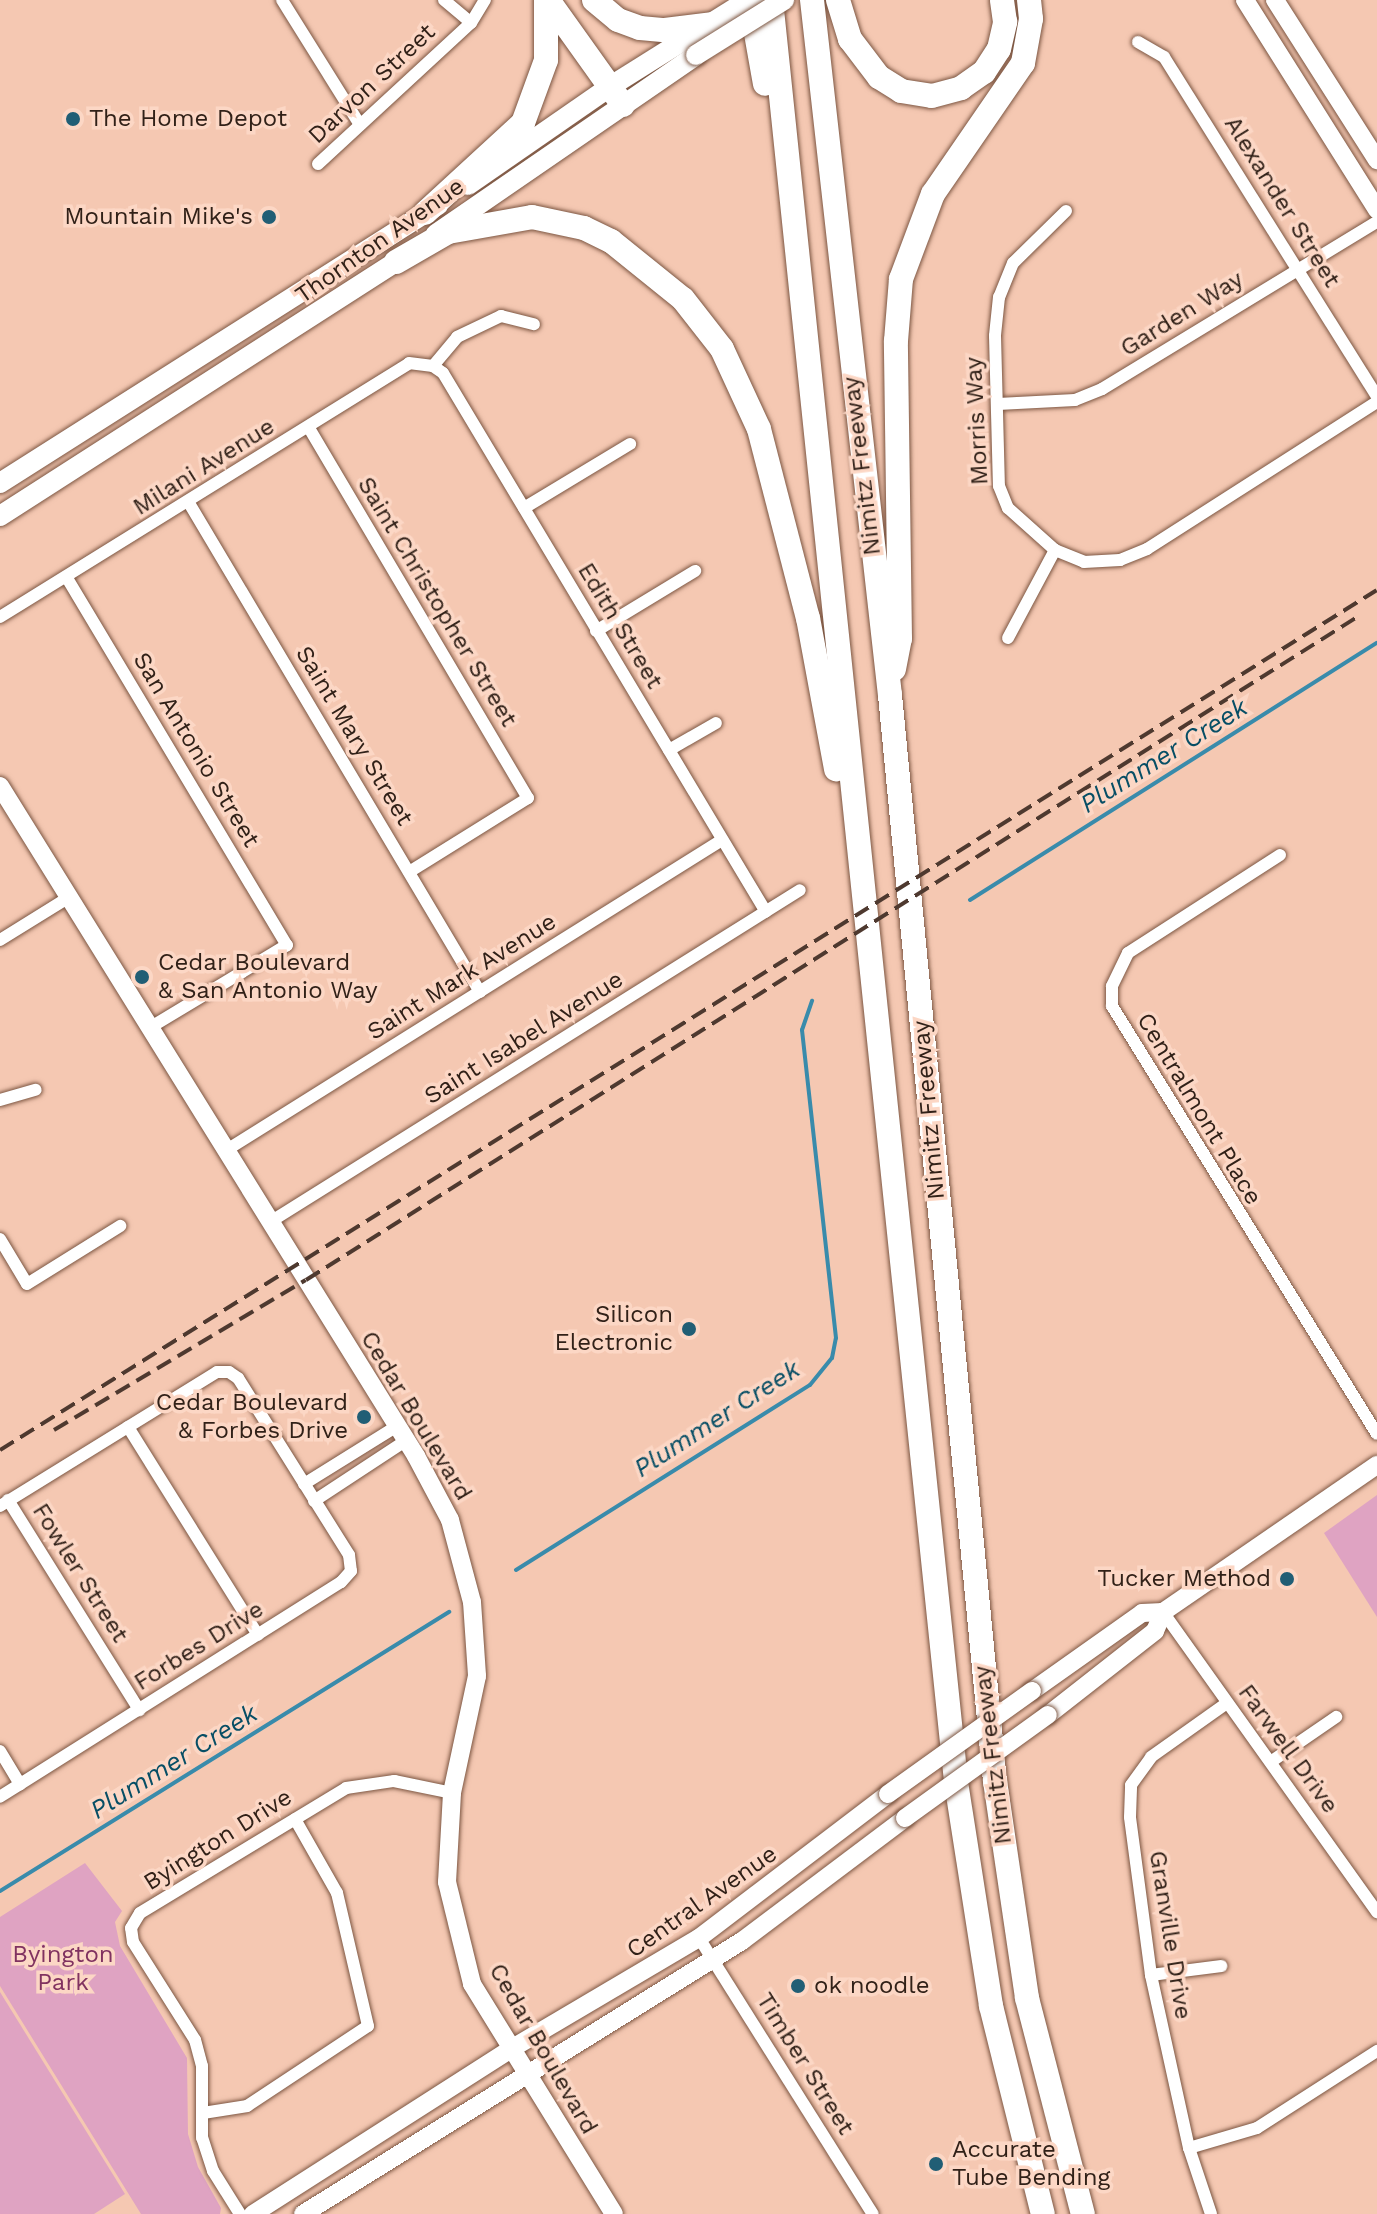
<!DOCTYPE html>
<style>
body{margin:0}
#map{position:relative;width:1377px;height:2214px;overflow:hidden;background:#f5c8b2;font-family:"Work Sans",sans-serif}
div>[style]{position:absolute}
.green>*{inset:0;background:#dfa3c2}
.stream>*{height:4px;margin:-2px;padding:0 2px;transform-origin:2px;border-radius:2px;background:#398bab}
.roads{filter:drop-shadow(0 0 2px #7c5642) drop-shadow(0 0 2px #7c5642)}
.minor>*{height:12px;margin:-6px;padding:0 6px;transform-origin:6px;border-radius:6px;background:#fff}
.secondary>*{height:18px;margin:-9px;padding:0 9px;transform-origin:9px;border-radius:9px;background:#fff}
.primary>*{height:20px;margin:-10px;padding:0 10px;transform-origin:10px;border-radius:10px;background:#fff}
.motorway>*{height:24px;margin:-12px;padding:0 12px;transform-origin:12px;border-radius:12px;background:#fff}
.rail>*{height:4px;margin-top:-2px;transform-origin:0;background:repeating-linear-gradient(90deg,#4e392f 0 16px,transparent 0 24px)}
.bridges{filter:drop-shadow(0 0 2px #7c5642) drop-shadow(0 0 2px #7c5642)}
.secondary-bridge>*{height:18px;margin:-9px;padding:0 9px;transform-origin:9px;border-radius:9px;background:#fff}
.primary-bridge>*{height:20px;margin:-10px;padding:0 10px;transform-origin:10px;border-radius:10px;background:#fff}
.dots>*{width:22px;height:22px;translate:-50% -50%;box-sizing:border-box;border:4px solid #fcd7c5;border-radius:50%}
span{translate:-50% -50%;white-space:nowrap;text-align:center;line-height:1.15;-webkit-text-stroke:7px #fcd7c5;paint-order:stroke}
.street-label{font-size:24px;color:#312118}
.poi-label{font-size:24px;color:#312118}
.left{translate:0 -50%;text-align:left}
.right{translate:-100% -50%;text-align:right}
.park-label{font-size:24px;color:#813260}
.water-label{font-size:26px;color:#074e65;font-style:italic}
</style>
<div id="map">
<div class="green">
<i style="clip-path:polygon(1377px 1495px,1377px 1617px,1324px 1533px)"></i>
<i style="clip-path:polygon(85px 1863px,122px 1911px,115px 1922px,120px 1946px,187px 2058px,188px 2134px,198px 2167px,221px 2208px,220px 2214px,141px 2214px,0 1986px,0 1917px)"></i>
<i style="clip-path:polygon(0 1992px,125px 2194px,94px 2214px,0 2214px)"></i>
</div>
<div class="stream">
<i style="left:970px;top:900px;width:481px;rotate:-32.3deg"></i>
<i style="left:516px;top:1570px;width:347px;rotate:-32.2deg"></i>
<i style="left:810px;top:1385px;width:35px;rotate:-51deg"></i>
<i style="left:832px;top:1358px;width:20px;rotate:-79deg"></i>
<i style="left:836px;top:1338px;width:310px;rotate:-96.3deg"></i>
<i style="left:802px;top:1030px;width:31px;rotate:-71deg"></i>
<i style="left:0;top:1891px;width:529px;rotate:-31.86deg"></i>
</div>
<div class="roads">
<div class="minor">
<i style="left:282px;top:0;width:147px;rotate:58deg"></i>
<i style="left:444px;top:0;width:35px;rotate:40deg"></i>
<i style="left:1138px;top:42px;width:30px;rotate:30deg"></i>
<i style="left:1164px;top:57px;width:401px;rotate:57.9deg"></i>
<i style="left:318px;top:164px;width:208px;rotate:-42.7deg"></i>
<i style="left:471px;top:23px;width:27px;rotate:-59deg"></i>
<i style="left:1066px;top:211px;width:74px;rotate:135.5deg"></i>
<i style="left:1013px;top:263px;width:37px;rotate:112deg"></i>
<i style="left:999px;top:297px;width:39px;rotate:96deg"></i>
<i style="left:995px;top:336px;width:150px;rotate:88.5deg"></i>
<i style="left:999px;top:486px;width:24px;rotate:68deg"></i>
<i style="left:1008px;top:508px;width:63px;rotate:41.8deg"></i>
<i style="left:1055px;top:550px;width:31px;rotate:22deg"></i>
<i style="left:1084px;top:562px;width:36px;rotate:-3deg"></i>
<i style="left:1120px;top:560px;width:29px;rotate:-22deg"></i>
<i style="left:1147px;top:549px;width:273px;rotate:-32.6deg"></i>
<i style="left:433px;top:366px;width:38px;rotate:-50deg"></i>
<i style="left:457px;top:337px;width:49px;rotate:-25.5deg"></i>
<i style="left:501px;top:316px;width:34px;rotate:14deg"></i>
<i style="left:998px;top:404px;width:77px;rotate:-3deg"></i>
<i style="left:1075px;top:400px;width:29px;rotate:-22deg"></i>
<i style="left:1102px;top:389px;width:322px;rotate:-31.3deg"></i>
<i style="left:309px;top:428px;width:430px;rotate:59.4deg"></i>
<i style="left:528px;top:798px;width:140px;rotate:148.1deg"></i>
<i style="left:189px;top:503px;width:569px;rotate:59.24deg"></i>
<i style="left:524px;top:508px;width:124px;rotate:-31.1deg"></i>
<i style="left:67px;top:578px;width:428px;rotate:59.1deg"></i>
<i style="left:287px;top:945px;width:162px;rotate:148.9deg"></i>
<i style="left:0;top:617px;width:481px;rotate:-31.8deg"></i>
<i style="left:409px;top:363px;width:24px;rotate:7deg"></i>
<i style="left:433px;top:366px;width:12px;rotate:35deg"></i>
<i style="left:443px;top:373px;width:628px;rotate:59.07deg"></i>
<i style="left:596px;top:631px;width:116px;rotate:-31.2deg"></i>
<i style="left:1008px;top:638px;width:100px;rotate:-61.9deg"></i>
<i style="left:669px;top:750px;width:54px;rotate:-29.9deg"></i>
<i style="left:1280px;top:855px;width:181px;rotate:147.2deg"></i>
<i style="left:1128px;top:953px;width:37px;rotate:116deg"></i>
<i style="left:1112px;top:986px;width:20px;rotate:90deg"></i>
<i style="left:1112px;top:1006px;width:503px;rotate:58.24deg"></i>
<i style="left:0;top:940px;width:78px;rotate:-31.8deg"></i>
<i style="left:0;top:1100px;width:37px;rotate:-16deg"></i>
<i style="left:225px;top:1151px;width:586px;rotate:-32.04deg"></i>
<i style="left:270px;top:1222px;width:625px;rotate:-32.06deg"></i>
<i style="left:0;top:1239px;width:52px;rotate:59deg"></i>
<i style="left:27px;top:1284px;width:110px;rotate:-31.9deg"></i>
<i style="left:128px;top:1427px;width:245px;rotate:58deg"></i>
<i style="left:304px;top:1484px;width:110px;rotate:-31.9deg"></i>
<i style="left:8px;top:1500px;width:248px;rotate:58deg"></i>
<i style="left:314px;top:1501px;width:111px;rotate:-33.3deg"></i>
<i style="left:0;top:1506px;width:255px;rotate:-31.7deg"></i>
<i style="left:217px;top:1372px;width:12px"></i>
<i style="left:229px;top:1372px;width:11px;rotate:34deg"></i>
<i style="left:238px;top:1378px;width:209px;rotate:57.9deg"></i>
<i style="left:349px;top:1555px;width:16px;rotate:83deg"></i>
<i style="left:351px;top:1571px;width:15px;rotate:132deg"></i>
<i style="left:341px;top:1582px;width:403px;rotate:147.8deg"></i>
<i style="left:1163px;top:1612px;width:369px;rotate:54.5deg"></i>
<i style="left:0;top:1751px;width:39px;rotate:59deg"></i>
<i style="left:1272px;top:1761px;width:78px;rotate:-34.5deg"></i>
<i style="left:699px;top:1938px;width:326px;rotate:57.8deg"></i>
<i style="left:1151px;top:1975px;width:71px;rotate:-7.3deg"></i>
<i style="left:203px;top:2113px;width:45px;rotate:-9deg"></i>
<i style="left:247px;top:2106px;width:145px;rotate:-33.5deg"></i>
<i style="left:368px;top:2026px;width:137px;rotate:-103.1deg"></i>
<i style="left:337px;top:1893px;width:85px;rotate:-119.6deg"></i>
<i style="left:1189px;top:2148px;width:71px;rotate:-16.4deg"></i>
<i style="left:1257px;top:2128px;width:143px;rotate:-32.7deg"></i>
<i style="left:240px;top:2214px;width:51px;rotate:-122.1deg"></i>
<i style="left:213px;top:2171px;width:35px;rotate:-108deg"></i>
<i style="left:202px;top:2138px;width:72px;rotate:-90deg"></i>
<i style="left:202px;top:2066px;width:27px;rotate:-105deg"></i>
<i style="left:195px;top:2040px;width:116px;rotate:-122.3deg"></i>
<i style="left:133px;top:1942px;width:14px;rotate:-98deg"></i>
<i style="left:131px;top:1928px;width:17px;rotate:-59deg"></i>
<i style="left:140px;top:1913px;width:241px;rotate:-31.2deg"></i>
<i style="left:346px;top:1788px;width:49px;rotate:-8.3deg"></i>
<i style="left:394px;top:1781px;width:59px;rotate:11.7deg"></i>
<i style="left:1211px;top:2214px;width:70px;rotate:-108.4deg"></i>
<i style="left:1189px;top:2148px;width:177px;rotate:-102.4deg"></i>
<i style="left:1151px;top:1975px;width:159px;rotate:-97.6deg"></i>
<i style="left:1130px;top:1817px;width:32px;rotate:-88deg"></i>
<i style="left:1131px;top:1785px;width:34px;rotate:-54deg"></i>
<i style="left:1151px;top:1757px;width:93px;rotate:-35.4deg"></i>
</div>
<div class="secondary">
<i style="left:1245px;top:0;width:248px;rotate:57.8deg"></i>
<i style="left:1275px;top:0;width:190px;rotate:57.5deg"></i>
<i style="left:0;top:786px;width:789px;rotate:58.16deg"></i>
<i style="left:416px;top:1456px;width:72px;rotate:62deg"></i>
<i style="left:450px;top:1520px;width:85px;rotate:75deg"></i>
<i style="left:472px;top:1602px;width:74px;rotate:86.1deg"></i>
<i style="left:477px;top:1676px;width:120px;rotate:102.1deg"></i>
<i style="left:452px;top:1793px;width:89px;rotate:93.2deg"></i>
<i style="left:447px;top:1882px;width:105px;rotate:76.2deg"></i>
<i style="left:472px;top:1984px;width:270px;rotate:58.3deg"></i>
<i style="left:1032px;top:1691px;width:135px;rotate:-35.3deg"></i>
<i style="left:1142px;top:1613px;width:21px;rotate:-3deg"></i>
<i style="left:1048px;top:1715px;width:136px;rotate:-38.1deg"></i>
<i style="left:1155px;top:1631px;width:21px;rotate:-67deg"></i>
<i style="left:1163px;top:1612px;width:260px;rotate:-34.5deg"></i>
<i style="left:253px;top:2214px;width:306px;rotate:-32.6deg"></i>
<i style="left:511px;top:2049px;width:218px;rotate:-30.6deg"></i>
<i style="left:699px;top:1938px;width:238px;rotate:-37.3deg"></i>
<i style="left:303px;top:2214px;width:517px;rotate:-31.88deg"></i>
<i style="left:742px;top:1941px;width:204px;rotate:-37deg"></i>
</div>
<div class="primary">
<i style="left:468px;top:185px;width:174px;rotate:-34.7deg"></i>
<i style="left:611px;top:86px;width:162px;rotate:-32.1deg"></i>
<i style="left:436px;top:234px;width:316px;rotate:-34.5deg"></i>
<i style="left:0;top:483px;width:519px;rotate:-32.4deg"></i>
<i style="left:0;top:516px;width:483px;rotate:-32.7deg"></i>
</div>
<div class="motorway">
<i style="left:548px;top:0;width:129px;rotate:54.5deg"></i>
<i style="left:594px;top:0;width:31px;rotate:40deg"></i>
<i style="left:618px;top:20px;width:23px;rotate:20deg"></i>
<i style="left:640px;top:28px;width:25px;rotate:5deg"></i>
<i style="left:665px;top:30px;width:47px;rotate:-7.3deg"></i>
<i style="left:750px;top:0;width:85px;rotate:79.9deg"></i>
<i style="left:771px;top:0;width:1792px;rotate:84.07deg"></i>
<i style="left:956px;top:1782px;width:227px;rotate:81.1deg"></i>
<i style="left:991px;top:2006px;width:214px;rotate:76deg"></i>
<i style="left:812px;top:0;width:699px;rotate:83.6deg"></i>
<i style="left:890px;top:695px;width:1091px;rotate:84.48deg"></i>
<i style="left:995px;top:1781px;width:219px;rotate:81.6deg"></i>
<i style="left:1027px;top:1998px;width:223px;rotate:75.5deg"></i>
<i style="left:838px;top:0;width:41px;rotate:72.9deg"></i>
<i style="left:850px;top:39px;width:48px;rotate:52.7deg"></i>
<i style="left:879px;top:77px;width:26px;rotate:32deg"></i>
<i style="left:901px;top:91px;width:31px;rotate:9deg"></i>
<i style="left:932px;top:96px;width:30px;rotate:-15deg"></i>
<i style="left:961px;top:88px;width:28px;rotate:-35deg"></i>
<i style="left:984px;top:72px;width:27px;rotate:-57deg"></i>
<i style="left:999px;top:49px;width:28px;rotate:-77deg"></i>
<i style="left:1005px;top:22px;width:22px;rotate:-98deg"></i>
<i style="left:425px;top:213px;width:133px;rotate:-42.6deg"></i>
<i style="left:523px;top:123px;width:67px;rotate:-69.9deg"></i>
<i style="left:546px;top:60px;width:60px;rotate:-90deg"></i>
<i style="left:396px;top:262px;width:60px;rotate:-30deg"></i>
<i style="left:448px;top:232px;width:85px;rotate:-10.1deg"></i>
<i style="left:532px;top:217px;width:53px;rotate:11.9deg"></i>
<i style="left:584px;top:228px;width:30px;rotate:26deg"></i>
<i style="left:611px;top:241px;width:92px;rotate:38.9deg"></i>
<i style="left:683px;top:299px;width:63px;rotate:52deg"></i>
<i style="left:722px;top:349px;width:88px;rotate:65.2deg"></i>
<i style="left:759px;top:429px;width:195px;rotate:75.5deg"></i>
<i style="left:808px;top:618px;width:154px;rotate:79.5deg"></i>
<i style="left:894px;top:669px;width:31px;rotate:-79deg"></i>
<i style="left:900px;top:639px;width:298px;rotate:-90.8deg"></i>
<i style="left:896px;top:341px;width:62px;rotate:-85.4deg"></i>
<i style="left:901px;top:279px;width:91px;rotate:-69.4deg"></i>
<i style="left:933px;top:194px;width:159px;rotate:-55.5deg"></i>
<i style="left:1023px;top:63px;width:45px;rotate:-79.7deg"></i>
<i style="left:1031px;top:19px;width:19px;rotate:-96deg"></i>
</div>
</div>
<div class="rail">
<i style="left:54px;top:1430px;width:293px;rotate:-30.8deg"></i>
<i style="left:306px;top:1280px;width:1243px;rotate:-32.24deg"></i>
<i style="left:0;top:1450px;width:1623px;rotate:-31.99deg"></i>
</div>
<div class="bridges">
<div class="secondary-bridge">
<i style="left:888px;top:1794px;width:177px;rotate:-35.6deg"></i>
<i style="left:905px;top:1818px;width:176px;rotate:-35.8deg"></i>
</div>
<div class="primary-bridge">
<i style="left:696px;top:55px;width:104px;rotate:-32deg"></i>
</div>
</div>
<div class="dots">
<i style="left:73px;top:119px;background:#215e75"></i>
<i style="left:269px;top:217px;background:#215e75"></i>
<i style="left:142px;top:977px;background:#215e75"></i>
<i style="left:689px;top:1329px;background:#215e75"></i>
<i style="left:364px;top:1417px;background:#215e75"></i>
<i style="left:1287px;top:1579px;background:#215e75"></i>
<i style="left:798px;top:1986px;background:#215e75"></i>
<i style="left:936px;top:2164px;background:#215e75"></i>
</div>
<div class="street-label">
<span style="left:372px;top:84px;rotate:-43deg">Darvon Street</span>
<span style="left:1282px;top:202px;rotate:58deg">Alexander Street</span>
<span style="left:380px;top:241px;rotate:-35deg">Thornton Avenue</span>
<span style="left:1182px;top:314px;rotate:-32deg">Garden Way</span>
<span style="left:977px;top:421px;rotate:-93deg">Morris Way</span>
<span style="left:862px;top:466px;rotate:-97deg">Nimitz Freeway</span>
<span style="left:204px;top:467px;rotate:-32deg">Milani Avenue</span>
<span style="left:437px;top:602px;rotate:59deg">Saint Christopher Street</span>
<span style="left:620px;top:626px;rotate:59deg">Edith Street</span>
<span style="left:354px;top:736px;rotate:59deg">Saint Mary Street</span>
<span style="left:196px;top:750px;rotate:59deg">San Antonio Street</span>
<span style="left:462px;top:977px;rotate:-32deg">Saint Mark Avenue</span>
<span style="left:524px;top:1038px;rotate:-32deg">Saint Isabel Avenue</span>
<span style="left:1199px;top:1109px;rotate:59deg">Centralmont Place</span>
<span style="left:929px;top:1110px;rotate:-95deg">Nimitz Freeway</span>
<span style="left:416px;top:1416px;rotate:59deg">Cedar Boulevard</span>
<span style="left:80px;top:1573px;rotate:58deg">Fowler Street</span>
<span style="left:199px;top:1646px;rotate:-32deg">Forbes Drive</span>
<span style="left:1288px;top:1749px;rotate:54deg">Farwell Drive</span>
<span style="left:993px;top:1755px;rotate:-97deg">Nimitz Freeway</span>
<span style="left:218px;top:1840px;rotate:-32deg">Byington Drive</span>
<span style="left:702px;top:1902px;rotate:-35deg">Central Avenue</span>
<span style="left:1170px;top:1935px;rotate:81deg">Granville Drive</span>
<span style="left:543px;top:2049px;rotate:60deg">Cedar Boulevard</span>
<span style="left:805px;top:2064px;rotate:58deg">Timber Street</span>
</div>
<div class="poi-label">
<span class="left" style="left:89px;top:119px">The Home Depot</span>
<span class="right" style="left:253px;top:217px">Mountain Mike's</span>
<span class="left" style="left:158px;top:977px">Cedar Boulevard<br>&amp; San Antonio Way</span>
<span class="right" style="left:673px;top:1329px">Silicon<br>Electronic</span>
<span class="right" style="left:348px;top:1417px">Cedar Boulevard<br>&amp; Forbes Drive</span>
<span class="right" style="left:1271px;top:1579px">Tucker Method</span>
<span class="left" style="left:814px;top:1986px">ok noodle</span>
<span class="left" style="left:952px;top:2164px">Accurate<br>Tube Bending</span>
</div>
<div class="park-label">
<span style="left:63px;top:1969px">Byington<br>Park</span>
</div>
<div class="water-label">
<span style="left:1164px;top:756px;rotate:-32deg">Plummer Creek</span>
<span style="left:717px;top:1419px;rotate:-33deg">Plummer Creek</span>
<span style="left:174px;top:1762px;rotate:-32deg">Plummer Creek</span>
</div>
</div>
